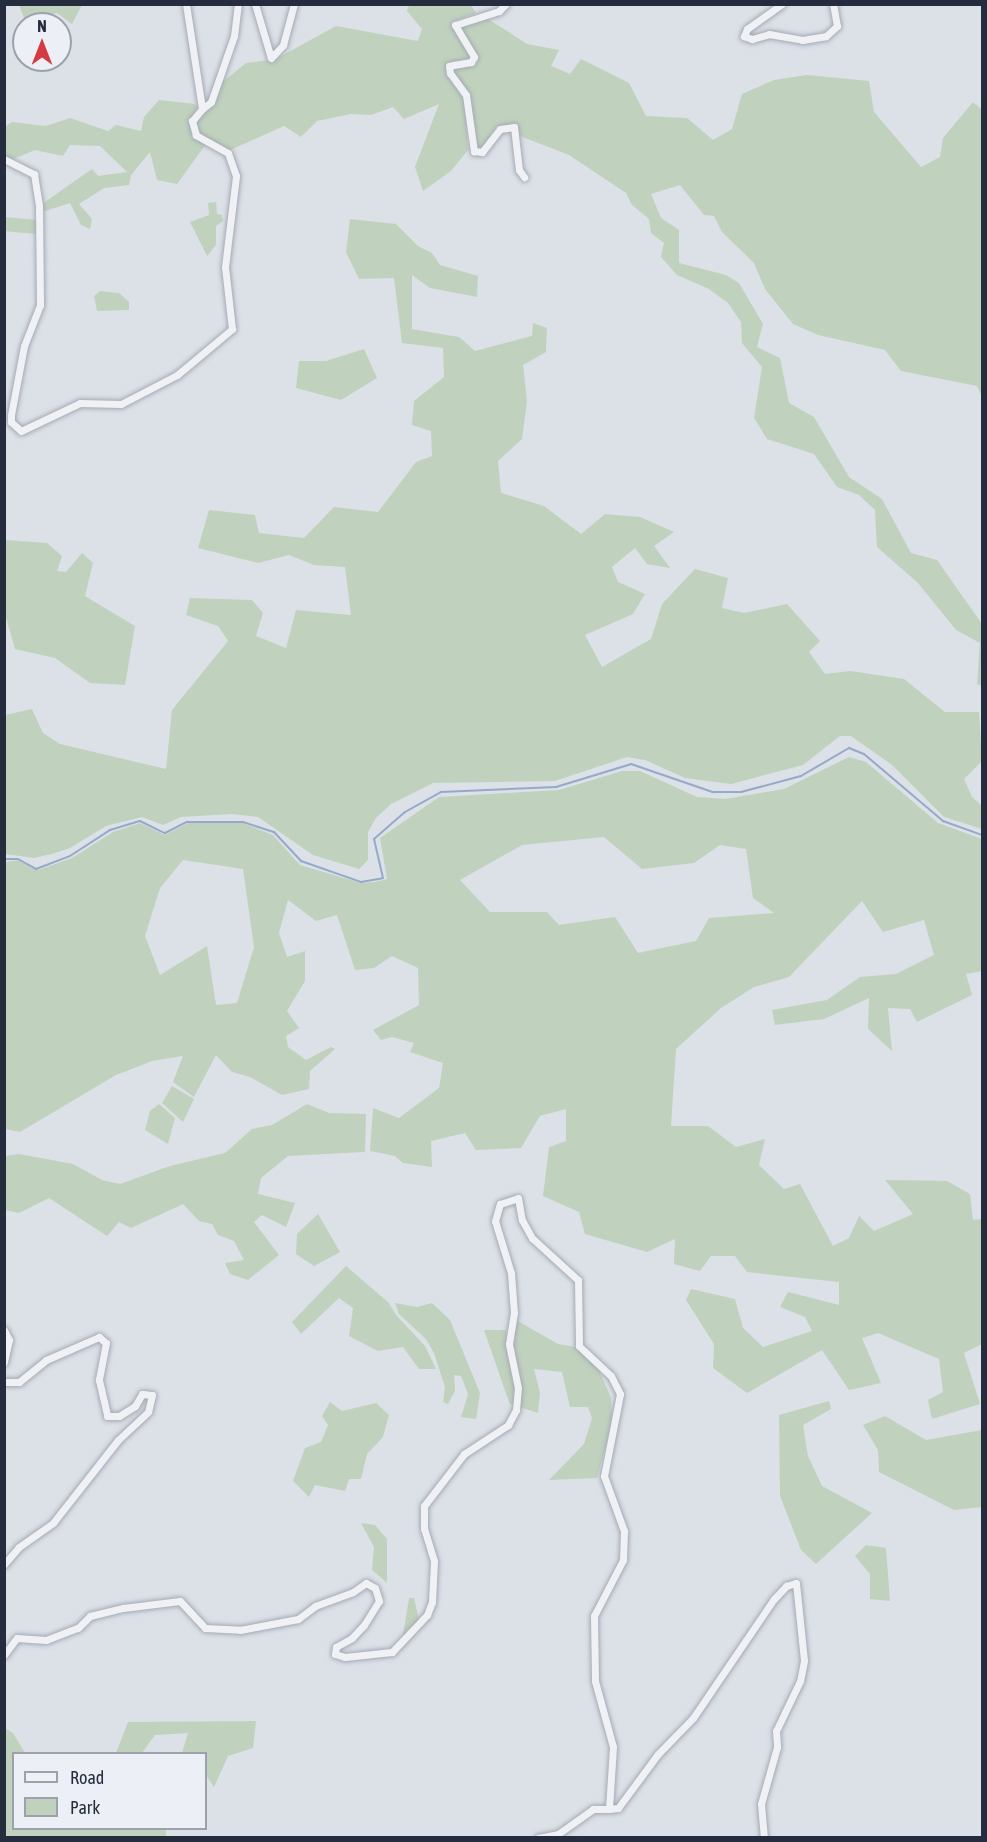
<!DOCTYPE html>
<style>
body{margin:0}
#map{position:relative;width:987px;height:1842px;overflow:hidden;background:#dce0e7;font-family:"Asap Condensed",sans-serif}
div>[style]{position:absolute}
.green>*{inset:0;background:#c0d2bd;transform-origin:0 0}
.stream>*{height:2px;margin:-1px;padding:0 1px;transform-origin:1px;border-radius:1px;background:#95a9ca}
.roads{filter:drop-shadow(0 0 2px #a5aab4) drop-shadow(0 0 2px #a5aab4)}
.street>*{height:7px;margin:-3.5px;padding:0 3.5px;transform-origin:3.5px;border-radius:3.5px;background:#eff1f5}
span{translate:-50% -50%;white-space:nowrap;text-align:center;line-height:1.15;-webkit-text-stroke:5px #eceff5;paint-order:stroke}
.frame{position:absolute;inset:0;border:6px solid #252c3e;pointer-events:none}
.legend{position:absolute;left:12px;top:1752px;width:195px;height:78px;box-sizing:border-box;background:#eceff5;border:2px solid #9ca1ac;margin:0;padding:8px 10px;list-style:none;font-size:18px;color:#252c3e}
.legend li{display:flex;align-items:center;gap:12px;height:30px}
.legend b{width:30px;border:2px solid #9ca1ac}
.north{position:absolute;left:12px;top:12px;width:60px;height:60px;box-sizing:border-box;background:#eceff5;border:2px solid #9ca1ac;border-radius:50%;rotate:0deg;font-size:16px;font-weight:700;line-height:24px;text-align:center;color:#252c3e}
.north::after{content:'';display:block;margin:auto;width:21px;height:27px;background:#d53941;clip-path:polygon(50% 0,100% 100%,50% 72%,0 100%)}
</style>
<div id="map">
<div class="green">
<i style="clip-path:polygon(19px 5px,19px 4px,82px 5px,72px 24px,57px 13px,26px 23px)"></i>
<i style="clip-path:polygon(409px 5px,471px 5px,476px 13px,452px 22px,451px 26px,471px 53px,469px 59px,452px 61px,447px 70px,464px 96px,468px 150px,451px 171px,423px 191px,415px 167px,439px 104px,404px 119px,393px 107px,371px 115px,351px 114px,317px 121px,301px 137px,284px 126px,228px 151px,197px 133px,194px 121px,213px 104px,219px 85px,246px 63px,276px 59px,336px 26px,418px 41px,422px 29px,407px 11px)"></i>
<i style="clip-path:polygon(488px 19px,527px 44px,559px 50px,551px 66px,570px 74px,581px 59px,629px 83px,646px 116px,687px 118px,713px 140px,732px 129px,742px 94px,774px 80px,807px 75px,869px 81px,874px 112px,921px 167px,940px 157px,943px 138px,973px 102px,982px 110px,982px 397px,977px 386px,901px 371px,885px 350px,818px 335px,793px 324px,765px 289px,754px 263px,722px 232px,714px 216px,704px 215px,680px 185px,651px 194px,661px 218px,679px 230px,679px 263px,726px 275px,739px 283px,763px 324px,757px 347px,780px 358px,789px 403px,814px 417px,849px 477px,882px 499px,911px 553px,937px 560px,982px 624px,982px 686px,977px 684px,980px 643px,956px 630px,918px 583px,877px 547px,875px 510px,859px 495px,837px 487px,814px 454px,767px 439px,754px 418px,762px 367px,742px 343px,741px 322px,728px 303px,709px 289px,677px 275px,661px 257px,664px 243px,651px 233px,649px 219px,632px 205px,626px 193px,569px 155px,520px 136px,516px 125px,497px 126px,484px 145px,477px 150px,474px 146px,468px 93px,453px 74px,453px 69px,476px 64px,478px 59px,461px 28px)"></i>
<i style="clip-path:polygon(159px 100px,195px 104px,197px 109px,190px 123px,206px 144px,177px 184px,157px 180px,150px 152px,131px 175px,129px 185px,104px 188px,79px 204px,92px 219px,90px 229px,81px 225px,70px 203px,42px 212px,42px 204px,92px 169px,98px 176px,127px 172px,100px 146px,70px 145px,63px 156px,35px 150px,11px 160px,5px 155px,5px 127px,12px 122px,46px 126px,70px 118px,108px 131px,116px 125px,141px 131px,144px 117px)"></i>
<i style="clip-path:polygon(216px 202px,217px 214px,222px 215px,223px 221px,216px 226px,216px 245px,207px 256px,190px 222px,209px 215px,208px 203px)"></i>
<i style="left:4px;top:217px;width:34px;height:14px;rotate:5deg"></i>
<i style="clip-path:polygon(350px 219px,396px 224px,418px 246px,432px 253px,440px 265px,478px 276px,477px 297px,430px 288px,412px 275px,412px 329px,459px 337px,475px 351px,532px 336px,533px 323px,547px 328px,546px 352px,523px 365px,527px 402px,522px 439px,498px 461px,501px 493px,544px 506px,581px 534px,605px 514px,640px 517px,674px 532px,654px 546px,670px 568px,647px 564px,635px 548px,612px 567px,618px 582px,645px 594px,633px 614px,585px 635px,602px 667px,651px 639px,662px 604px,695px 569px,728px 578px,722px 608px,744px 613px,787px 604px,820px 641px,809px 652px,825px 674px,850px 671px,904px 679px,945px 712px,979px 712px,982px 761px,964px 779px,972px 797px,982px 806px,982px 829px,944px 817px,892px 765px,851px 736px,840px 736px,803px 765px,731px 784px,685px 778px,645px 760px,627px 757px,555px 781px,433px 783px,391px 804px,376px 818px,368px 832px,368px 860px,359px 869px,313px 855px,258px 817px,232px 814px,181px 817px,163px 825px,142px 817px,106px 826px,70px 848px,52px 854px,34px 858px,5px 854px,5px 715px,32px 709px,43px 733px,60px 744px,166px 769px,172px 710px,228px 641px,218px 626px,186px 615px,190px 598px,252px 600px,263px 613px,256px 636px,286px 648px,296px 610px,351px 615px,345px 567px,314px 565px,289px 555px,258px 563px,198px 548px,209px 510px,255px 515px,259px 533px,304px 538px,334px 507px,378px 512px,416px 462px,432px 456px,431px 431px,412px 425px,414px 401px,444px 377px,443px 348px,402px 343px,394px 278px,359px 279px,346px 252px)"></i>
<i style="clip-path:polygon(100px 291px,119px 293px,129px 302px,129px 310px,97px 311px,94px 296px)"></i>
<i style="clip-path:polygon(364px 349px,377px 378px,341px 400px,296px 388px,299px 361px,326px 361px)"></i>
<i style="clip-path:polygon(5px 540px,47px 543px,62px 556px,57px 571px,66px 572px,82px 553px,93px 563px,85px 596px,135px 626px,125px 685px,90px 683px,55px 658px,15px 649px,5px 614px)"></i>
<i style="clip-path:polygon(evenodd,849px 757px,866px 762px,938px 823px,982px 839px,982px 971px,966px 974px,972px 995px,917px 1022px,910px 1009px,888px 1008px,892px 1051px,868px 1029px,869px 998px,824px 1019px,775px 1025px,772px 1010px,827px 1000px,860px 977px,896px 974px,934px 955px,924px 920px,883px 932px,862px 901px,789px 977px,754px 987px,721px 1008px,676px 1049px,671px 1126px,708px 1126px,736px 1147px,765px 1139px,759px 1165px,784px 1189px,800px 1184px,833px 1246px,849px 1238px,859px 1216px,874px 1231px,913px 1214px,885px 1180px,947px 1181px,970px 1194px,973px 1220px,982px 1219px,982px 1344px,964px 1353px,980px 1404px,932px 1419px,928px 1400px,943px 1392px,939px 1359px,878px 1333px,862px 1338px,881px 1383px,849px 1390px,822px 1350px,747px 1393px,713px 1368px,714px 1344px,686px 1300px,691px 1289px,735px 1299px,743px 1328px,763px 1347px,812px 1331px,805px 1317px,780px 1307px,788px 1292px,839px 1305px,839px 1282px,747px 1272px,735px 1256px,711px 1256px,700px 1271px,674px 1264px,675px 1239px,647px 1252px,585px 1234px,579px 1212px,543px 1196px,549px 1147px,566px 1141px,566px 1109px,540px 1116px,521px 1148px,476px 1150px,465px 1133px,431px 1141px,432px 1167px,403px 1163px,395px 1156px,370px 1151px,373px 1108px,399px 1118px,439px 1088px,443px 1063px,410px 1052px,414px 1043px,392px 1037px,381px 1040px,373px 1030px,419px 1005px,418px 968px,392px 956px,374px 968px,355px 970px,337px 915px,316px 921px,288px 900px,279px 933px,287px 957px,305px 951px,305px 981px,287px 1011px,299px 1028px,286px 1036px,288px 1047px,306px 1060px,331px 1047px,335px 1049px,310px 1071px,309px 1089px,282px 1095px,250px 1077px,232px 1072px,216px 1055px,194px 1097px,173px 1082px,183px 1056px,152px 1061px,116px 1075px,20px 1132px,5px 1129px,5px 862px,19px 860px,38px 870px,72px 858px,113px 832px,140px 823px,165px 835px,188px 823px,243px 823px,273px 835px,300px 865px,361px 883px,375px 882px,387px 879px,380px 838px,439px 797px,559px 790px,622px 771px,640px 771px,697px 797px,725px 799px,784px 789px,849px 757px,604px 837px,642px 869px,694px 863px,720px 845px,746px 849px,753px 898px,774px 913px,709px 918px,696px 941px,638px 953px,615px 917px,559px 925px,547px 912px,490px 912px,460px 880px,522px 845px,604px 837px,849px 757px,183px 860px,243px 869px,254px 947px,237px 1003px,216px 1005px,207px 946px,160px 975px,145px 936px,160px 888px,183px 860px)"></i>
<i style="clip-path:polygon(172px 1086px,194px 1099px,183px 1122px,162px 1103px)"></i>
<i style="clip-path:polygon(159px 1104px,175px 1118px,168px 1144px,145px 1130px,150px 1111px)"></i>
<i style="clip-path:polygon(307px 1104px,329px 1113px,366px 1114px,365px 1152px,288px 1156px,261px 1178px,258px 1194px,295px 1203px,286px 1227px,262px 1215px,254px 1222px,279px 1255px,248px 1280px,230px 1274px,225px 1263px,244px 1260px,234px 1241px,218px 1235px,212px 1224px,199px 1221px,183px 1204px,131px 1228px,119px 1222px,107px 1236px,49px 1198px,19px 1213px,5px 1210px,5px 1156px,19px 1154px,73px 1164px,102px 1180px,120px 1184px,170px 1166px,225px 1153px,252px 1129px,272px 1125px)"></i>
<i style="clip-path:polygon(318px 1214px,340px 1252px,314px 1266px,296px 1254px,297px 1234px)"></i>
<i style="clip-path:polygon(346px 1266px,389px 1303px,396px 1315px,425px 1346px,436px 1369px,419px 1369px,403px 1347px,378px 1351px,349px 1336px,353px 1308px,339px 1298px,301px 1334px,292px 1322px)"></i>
<i style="clip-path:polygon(395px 1303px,417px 1307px,432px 1303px,450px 1320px,480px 1393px,476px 1419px,461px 1417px,468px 1394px,461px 1376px,454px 1375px,455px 1391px,448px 1404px,443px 1402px,445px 1387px,434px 1353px,426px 1339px,399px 1314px)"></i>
<i style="clip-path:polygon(516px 1320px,558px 1344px,576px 1347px,599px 1370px,611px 1398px,612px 1422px,597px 1478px,549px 1480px,584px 1444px,592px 1418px,588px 1407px,570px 1407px,562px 1372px,534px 1369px,540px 1393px,538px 1413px,519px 1407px,521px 1396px,511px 1348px)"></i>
<i style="clip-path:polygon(484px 1330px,506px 1330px,507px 1355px,516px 1388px,515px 1408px,509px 1402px)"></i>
<i style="clip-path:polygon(829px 1401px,831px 1409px,803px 1425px,808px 1456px,822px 1486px,872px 1513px,816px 1564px,801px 1550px,780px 1496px,779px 1415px)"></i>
<i style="clip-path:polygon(330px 1402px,342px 1411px,376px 1403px,389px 1415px,383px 1437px,367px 1454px,361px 1479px,349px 1479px,345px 1491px,315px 1485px,309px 1497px,293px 1481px,305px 1448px,321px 1442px,328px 1425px,322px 1416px)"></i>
<i style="clip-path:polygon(885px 1416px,926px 1440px,982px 1430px,982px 1507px,954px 1510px,879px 1472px,878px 1450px,863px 1425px)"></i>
<i style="clip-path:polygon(361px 1523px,375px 1525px,387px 1539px,387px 1583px,372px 1570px,374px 1547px)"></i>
<i style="clip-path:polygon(866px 1545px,886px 1548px,890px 1601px,870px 1599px,870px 1574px,855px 1556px)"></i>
<i style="clip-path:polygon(409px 1598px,414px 1598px,419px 1620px,403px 1635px)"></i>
<i style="clip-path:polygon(256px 1721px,253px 1748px,228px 1756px,214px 1787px,206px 1775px,206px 1754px,182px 1753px,188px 1733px,155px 1735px,142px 1753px,116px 1753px,128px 1722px)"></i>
<i style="clip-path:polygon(5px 1728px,13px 1733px,25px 1753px,14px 1754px,14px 1828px,166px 1829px,166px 1837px,5px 1837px)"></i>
</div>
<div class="stream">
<i style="left:4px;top:859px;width:14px"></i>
<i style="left:18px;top:859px;width:21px;rotate:29deg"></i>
<i style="left:36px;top:869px;width:36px;rotate:-21deg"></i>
<i style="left:70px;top:856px;width:48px;rotate:-33deg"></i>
<i style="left:110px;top:830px;width:31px;rotate:-17deg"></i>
<i style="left:140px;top:821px;width:28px;rotate:26deg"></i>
<i style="left:165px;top:833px;width:25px;rotate:-27deg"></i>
<i style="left:187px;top:822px;width:56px"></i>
<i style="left:243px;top:822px;width:33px;rotate:18deg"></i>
<i style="left:274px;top:832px;width:40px;rotate:47deg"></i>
<i style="left:301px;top:861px;width:64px;rotate:19.3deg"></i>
<i style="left:361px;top:882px;width:22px;rotate:-10deg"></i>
<i style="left:383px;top:878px;width:40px;rotate:-103deg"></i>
<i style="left:374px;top:839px;width:41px;rotate:-41.1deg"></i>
<i style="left:405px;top:812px;width:41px;rotate:-29.1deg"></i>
<i style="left:441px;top:792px;width:115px;rotate:-2.5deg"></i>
<i style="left:556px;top:787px;width:78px;rotate:-17deg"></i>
<i style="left:631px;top:764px;width:87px;rotate:18.9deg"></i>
<i style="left:713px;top:792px;width:28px"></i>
<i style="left:741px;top:792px;width:62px;rotate:-14.9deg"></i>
<i style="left:801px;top:776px;width:56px;rotate:-30.3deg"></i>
<i style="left:849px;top:748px;width:16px;rotate:22deg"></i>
<i style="left:864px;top:754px;width:104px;rotate:40.3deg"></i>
<i style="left:943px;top:821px;width:41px;rotate:19.7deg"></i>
</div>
<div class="roads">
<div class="street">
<i style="left:186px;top:4px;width:106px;rotate:81.3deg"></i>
<i style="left:202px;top:109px;width:11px;rotate:-38deg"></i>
<i style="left:211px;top:102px;width:70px;rotate:-70.8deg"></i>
<i style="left:234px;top:36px;width:32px;rotate:-83deg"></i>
<i style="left:255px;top:4px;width:56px;rotate:73.5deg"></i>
<i style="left:271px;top:58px;width:18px;rotate:-47deg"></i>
<i style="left:283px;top:45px;width:42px;rotate:-75deg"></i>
<i style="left:506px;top:4px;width:10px;rotate:135deg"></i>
<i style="left:499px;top:11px;width:46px;rotate:162.3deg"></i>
<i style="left:455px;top:25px;width:37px;rotate:59deg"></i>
<i style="left:474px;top:57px;width:6px;rotate:121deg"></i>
<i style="left:471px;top:62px;width:22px;rotate:170deg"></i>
<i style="left:449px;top:66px;width:7px;rotate:82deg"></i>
<i style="left:450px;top:73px;width:27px;rotate:54deg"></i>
<i style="left:466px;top:95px;width:57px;rotate:81.9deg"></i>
<i style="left:474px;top:151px;width:8px;rotate:7deg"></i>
<i style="left:482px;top:152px;width:29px;rotate:-52deg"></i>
<i style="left:500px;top:129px;width:14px;rotate:-8deg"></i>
<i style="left:514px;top:127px;width:43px;rotate:83.4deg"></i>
<i style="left:519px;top:170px;width:9px;rotate:54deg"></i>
<i style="left:782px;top:4px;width:43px;rotate:144.5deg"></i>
<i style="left:747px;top:29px;width:8px;rotate:113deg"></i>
<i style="left:744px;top:36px;width:9px;rotate:21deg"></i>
<i style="left:752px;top:39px;width:18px;rotate:-16deg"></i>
<i style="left:769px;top:34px;width:34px;rotate:10deg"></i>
<i style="left:802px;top:40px;width:24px;rotate:-9deg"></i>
<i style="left:826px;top:36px;width:15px;rotate:-42deg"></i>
<i style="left:837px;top:26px;width:22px;rotate:-100deg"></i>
<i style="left:4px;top:159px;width:34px;rotate:27deg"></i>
<i style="left:34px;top:174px;width:32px;rotate:81deg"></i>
<i style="left:39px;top:206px;width:99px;rotate:89.4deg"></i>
<i style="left:40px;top:305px;width:44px;rotate:111.3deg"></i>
<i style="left:24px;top:346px;width:70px;rotate:100.7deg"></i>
<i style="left:11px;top:415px;width:7px;rotate:90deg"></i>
<i style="left:11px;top:422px;width:13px;rotate:42deg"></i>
<i style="left:21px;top:431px;width:65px;rotate:-25.4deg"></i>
<i style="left:80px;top:403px;width:41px;rotate:1.4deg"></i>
<i style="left:121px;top:404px;width:63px;rotate:-27.4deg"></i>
<i style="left:177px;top:375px;width:72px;rotate:-39.9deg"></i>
<i style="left:232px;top:329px;width:62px;rotate:-96.4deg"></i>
<i style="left:225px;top:267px;width:92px;rotate:-83.1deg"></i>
<i style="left:236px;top:176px;width:24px;rotate:-109deg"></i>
<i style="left:228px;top:153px;width:37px;rotate:-151deg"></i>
<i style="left:196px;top:135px;width:15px;rotate:-106deg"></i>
<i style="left:192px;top:121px;width:16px;rotate:-50deg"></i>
<i style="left:4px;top:1330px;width:11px;rotate:63deg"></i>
<i style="left:9px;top:1340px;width:23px;rotate:103deg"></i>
<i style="left:4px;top:1382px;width:15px"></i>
<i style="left:19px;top:1382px;width:35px;rotate:-39deg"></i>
<i style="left:46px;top:1360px;width:58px;rotate:-23.5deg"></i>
<i style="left:99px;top:1337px;width:9px;rotate:41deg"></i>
<i style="left:106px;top:1343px;width:38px;rotate:101deg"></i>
<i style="left:99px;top:1380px;width:37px;rotate:77deg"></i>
<i style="left:107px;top:1416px;width:12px"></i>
<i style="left:119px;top:1416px;width:19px;rotate:-32deg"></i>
<i style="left:135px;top:1406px;width:14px;rotate:-60deg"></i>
<i style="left:142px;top:1394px;width:10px;rotate:6deg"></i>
<i style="left:152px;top:1395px;width:17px;rotate:103deg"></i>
<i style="left:148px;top:1412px;width:41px;rotate:137deg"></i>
<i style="left:118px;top:1440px;width:105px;rotate:128.1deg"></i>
<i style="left:53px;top:1523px;width:42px;rotate:144.8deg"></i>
<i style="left:19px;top:1547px;width:23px;rotate:131deg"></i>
<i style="left:4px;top:1655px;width:21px;rotate:-53deg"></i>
<i style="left:17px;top:1638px;width:29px;rotate:4deg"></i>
<i style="left:46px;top:1640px;width:34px;rotate:-21deg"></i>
<i style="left:78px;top:1628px;width:17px;rotate:-45deg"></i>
<i style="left:90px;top:1616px;width:34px;rotate:-14deg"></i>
<i style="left:123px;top:1608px;width:57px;rotate:-7deg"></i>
<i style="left:180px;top:1601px;width:37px;rotate:47deg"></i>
<i style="left:205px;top:1628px;width:35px;rotate:3deg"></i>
<i style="left:240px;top:1630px;width:59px;rotate:-10.7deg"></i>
<i style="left:298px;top:1619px;width:21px;rotate:-37deg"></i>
<i style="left:315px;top:1606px;width:40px;rotate:-20.2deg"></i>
<i style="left:353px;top:1592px;width:16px;rotate:-35deg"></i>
<i style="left:366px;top:1583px;width:10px;rotate:29deg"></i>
<i style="left:375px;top:1588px;width:14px;rotate:73deg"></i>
<i style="left:379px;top:1601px;width:28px;rotate:122deg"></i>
<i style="left:364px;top:1625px;width:18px;rotate:133deg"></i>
<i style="left:352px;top:1638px;width:18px;rotate:151deg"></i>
<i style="left:336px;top:1647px;width:7px;rotate:98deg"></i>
<i style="left:335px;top:1654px;width:10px;rotate:17deg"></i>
<i style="left:345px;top:1657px;width:47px;rotate:-6.1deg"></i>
<i style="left:392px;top:1652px;width:51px;rotate:-46.6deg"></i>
<i style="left:427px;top:1615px;width:14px;rotate:-69deg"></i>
<i style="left:432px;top:1602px;width:41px;rotate:-87.2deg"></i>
<i style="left:434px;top:1561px;width:34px;rotate:-107deg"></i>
<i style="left:424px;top:1529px;width:23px;rotate:-90deg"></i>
<i style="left:424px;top:1506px;width:66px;rotate:-52.4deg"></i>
<i style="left:464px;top:1454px;width:53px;rotate:-33.4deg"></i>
<i style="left:508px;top:1425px;width:17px;rotate:-62deg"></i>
<i style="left:516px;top:1410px;width:22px;rotate:-85deg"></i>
<i style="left:518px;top:1388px;width:45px;rotate:-101.6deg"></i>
<i style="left:509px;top:1344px;width:31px;rotate:-81deg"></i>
<i style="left:514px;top:1313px;width:40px;rotate:-94.3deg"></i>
<i style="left:511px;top:1273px;width:54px;rotate:-107.1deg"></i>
<i style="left:495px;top:1221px;width:18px;rotate:-74deg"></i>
<i style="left:500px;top:1204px;width:19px;rotate:-18deg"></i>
<i style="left:518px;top:1198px;width:22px;rotate:80deg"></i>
<i style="left:522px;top:1220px;width:21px;rotate:61deg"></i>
<i style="left:532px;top:1238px;width:62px;rotate:42.4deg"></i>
<i style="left:578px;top:1280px;width:66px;rotate:89.1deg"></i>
<i style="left:579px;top:1346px;width:44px;rotate:43.2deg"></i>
<i style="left:611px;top:1376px;width:20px;rotate:63deg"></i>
<i style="left:620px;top:1394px;width:84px;rotate:101deg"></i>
<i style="left:604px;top:1476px;width:59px;rotate:70deg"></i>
<i style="left:624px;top:1531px;width:29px;rotate:92deg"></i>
<i style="left:623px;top:1560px;width:63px;rotate:117.4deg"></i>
<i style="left:594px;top:1616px;width:65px;rotate:89.1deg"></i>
<i style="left:595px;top:1681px;width:68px;rotate:74.7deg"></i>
<i style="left:613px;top:1747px;width:62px;rotate:93.7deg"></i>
<i style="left:609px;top:1809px;width:9px;rotate:-6deg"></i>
<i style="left:618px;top:1808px;width:67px;rotate:-53.5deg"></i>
<i style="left:658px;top:1754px;width:50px;rotate:-45.8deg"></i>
<i style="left:693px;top:1718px;width:144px;rotate:-55.8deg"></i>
<i style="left:774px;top:1599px;width:18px;rotate:-47deg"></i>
<i style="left:786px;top:1586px;width:10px;rotate:-17deg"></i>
<i style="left:796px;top:1583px;width:78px;rotate:84.1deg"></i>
<i style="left:804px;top:1661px;width:20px;rotate:101deg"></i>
<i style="left:800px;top:1681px;width:55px;rotate:115.6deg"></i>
<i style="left:776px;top:1731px;width:16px;rotate:86deg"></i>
<i style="left:777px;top:1747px;width:59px;rotate:105.7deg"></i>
<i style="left:761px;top:1804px;width:34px;rotate:85deg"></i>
<i style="left:538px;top:1838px;width:20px;rotate:-11deg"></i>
<i style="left:558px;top:1834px;width:43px;rotate:-35.5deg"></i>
<i style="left:593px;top:1809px;width:16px"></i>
</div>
</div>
<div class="frame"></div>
<ul class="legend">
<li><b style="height:8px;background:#eff1f5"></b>Road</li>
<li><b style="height:16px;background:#c0d2bd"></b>Park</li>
</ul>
<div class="north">N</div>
</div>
